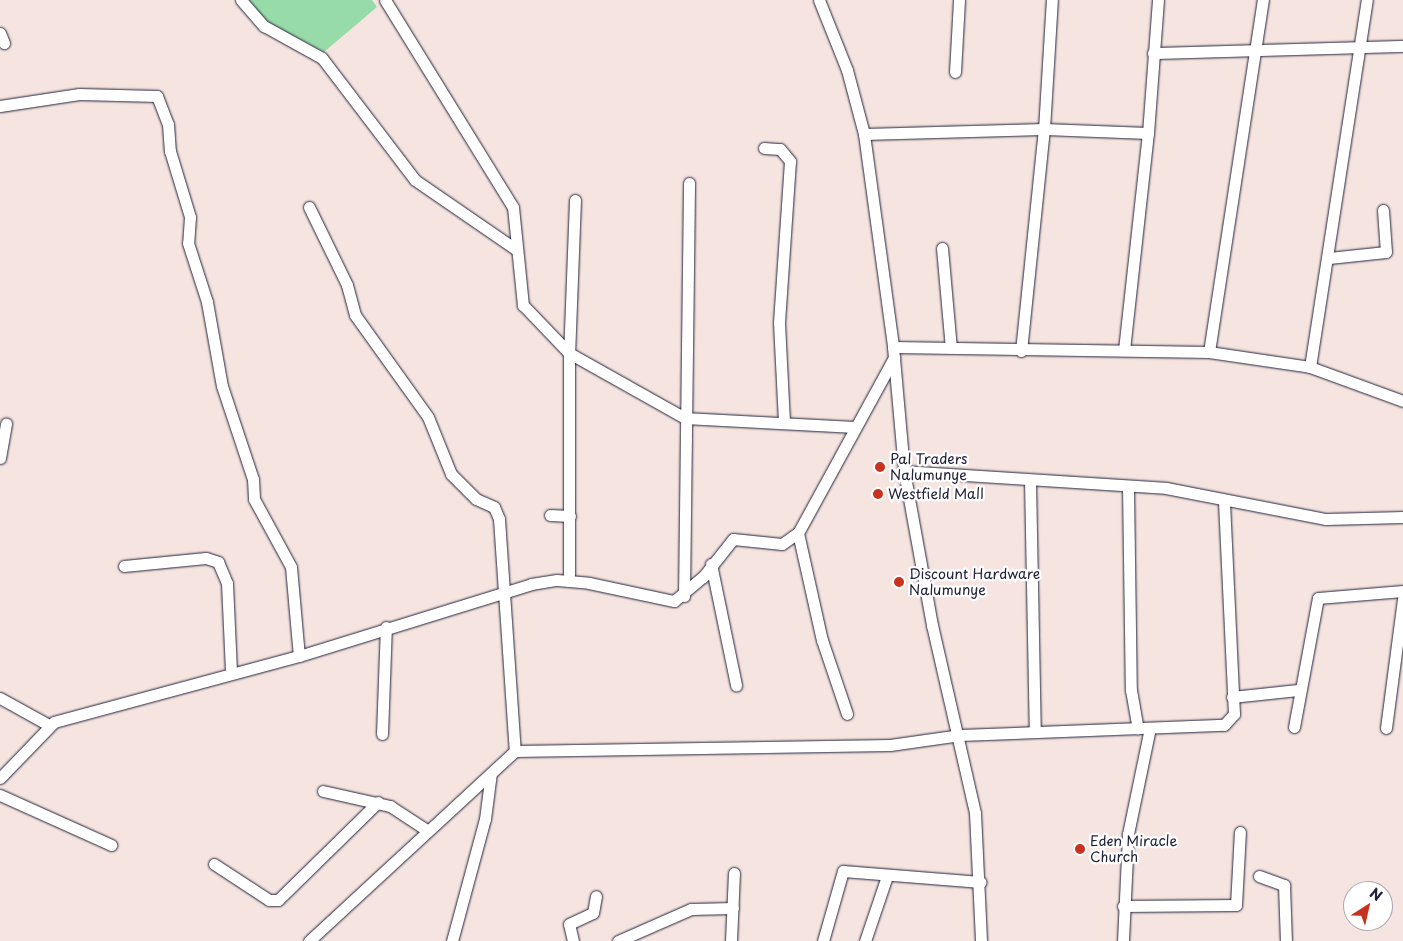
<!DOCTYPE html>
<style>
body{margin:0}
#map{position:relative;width:1403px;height:941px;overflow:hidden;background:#f5e4df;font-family:"Playpen Sans",sans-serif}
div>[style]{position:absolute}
.green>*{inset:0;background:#97dca8}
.roads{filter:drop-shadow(0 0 1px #22223b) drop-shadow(0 0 1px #22223b)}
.minor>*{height:11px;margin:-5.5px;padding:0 5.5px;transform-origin:5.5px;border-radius:5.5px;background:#fff}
.dots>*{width:14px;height:14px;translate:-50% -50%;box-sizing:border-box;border:2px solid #fff;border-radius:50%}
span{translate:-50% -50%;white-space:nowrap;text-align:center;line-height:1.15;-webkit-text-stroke:4.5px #fff;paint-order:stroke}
.poi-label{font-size:14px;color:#22223b}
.left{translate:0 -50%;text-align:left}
.north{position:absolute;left:1343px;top:881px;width:50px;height:50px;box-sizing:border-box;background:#fff;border:1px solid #a7a7b1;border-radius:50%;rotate:35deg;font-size:14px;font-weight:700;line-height:20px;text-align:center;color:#22223b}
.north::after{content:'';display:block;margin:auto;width:18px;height:22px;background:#c8321e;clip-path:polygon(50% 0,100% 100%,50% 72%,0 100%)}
</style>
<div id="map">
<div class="green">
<i style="clip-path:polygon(249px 0,372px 0,377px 7px,324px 52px,267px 22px)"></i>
</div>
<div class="roads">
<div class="minor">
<i style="left:241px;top:0;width:35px;rotate:49deg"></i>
<i style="left:264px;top:26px;width:66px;rotate:28.9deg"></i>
<i style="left:322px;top:58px;width:153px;rotate:52.7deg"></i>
<i style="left:415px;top:180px;width:124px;rotate:34.5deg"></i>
<i style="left:385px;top:0;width:243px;rotate:58.3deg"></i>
<i style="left:513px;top:207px;width:99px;rotate:84.2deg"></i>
<i style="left:523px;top:305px;width:66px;rotate:46.2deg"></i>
<i style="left:569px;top:353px;width:228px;rotate:90deg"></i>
<i style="left:819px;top:0;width:75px;rotate:68.2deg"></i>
<i style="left:847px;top:70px;width:66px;rotate:75.1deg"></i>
<i style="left:864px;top:134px;width:215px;rotate:82.2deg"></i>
<i style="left:893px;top:347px;width:124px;rotate:84.9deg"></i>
<i style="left:904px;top:471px;width:157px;rotate:79.7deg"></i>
<i style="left:932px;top:625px;width:193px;rotate:77.1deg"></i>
<i style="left:975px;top:813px;width:128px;rotate:87.3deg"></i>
<i style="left:0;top:33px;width:11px;rotate:68deg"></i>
<i style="left:1153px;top:53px;width:250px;rotate:-1.6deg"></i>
<i style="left:955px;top:72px;width:72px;rotate:-86.8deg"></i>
<i style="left:0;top:106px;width:80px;rotate:-8.6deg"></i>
<i style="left:79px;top:94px;width:78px;rotate:1.5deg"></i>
<i style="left:157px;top:96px;width:30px;rotate:69deg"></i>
<i style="left:168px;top:124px;width:27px;rotate:86deg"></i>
<i style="left:170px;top:151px;width:69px;rotate:73.1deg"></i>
<i style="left:190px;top:217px;width:26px;rotate:94deg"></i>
<i style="left:188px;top:243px;width:62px;rotate:72.1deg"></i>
<i style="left:207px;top:302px;width:85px;rotate:79.9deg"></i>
<i style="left:222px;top:386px;width:98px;rotate:71.6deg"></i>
<i style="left:253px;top:479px;width:20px;rotate:87deg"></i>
<i style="left:254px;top:499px;width:77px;rotate:61.4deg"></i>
<i style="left:291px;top:567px;width:89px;rotate:84.9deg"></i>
<i style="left:864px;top:134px;width:180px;rotate:-1.6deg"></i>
<i style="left:1044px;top:129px;width:104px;rotate:2.2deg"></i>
<i style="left:1148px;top:133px;width:133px;rotate:-85.7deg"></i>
<i style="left:764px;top:148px;width:16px;rotate:4deg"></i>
<i style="left:780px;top:149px;width:16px;rotate:50deg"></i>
<i style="left:790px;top:161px;width:162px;rotate:93.9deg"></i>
<i style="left:779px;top:323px;width:100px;rotate:87.1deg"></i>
<i style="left:575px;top:200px;width:153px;rotate:92.2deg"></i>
<i style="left:569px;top:353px;width:133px;rotate:29.3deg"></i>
<i style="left:685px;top:418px;width:169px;rotate:3deg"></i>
<i style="left:309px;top:207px;width:87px;rotate:64deg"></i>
<i style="left:347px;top:285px;width:31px;rotate:75deg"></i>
<i style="left:355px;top:315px;width:125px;rotate:54.4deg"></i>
<i style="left:428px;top:417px;width:61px;rotate:68deg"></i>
<i style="left:451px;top:474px;width:35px;rotate:45deg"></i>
<i style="left:476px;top:499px;width:20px;rotate:24deg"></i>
<i style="left:494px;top:507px;width:13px;rotate:67deg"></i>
<i style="left:499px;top:519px;width:233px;rotate:86.1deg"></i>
<i style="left:942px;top:248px;width:100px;rotate:84.9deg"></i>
<i style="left:1329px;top:258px;width:57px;rotate:-6deg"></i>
<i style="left:1386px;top:252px;width:42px;rotate:-94.1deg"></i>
<i style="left:893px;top:347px;width:316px;rotate:0.9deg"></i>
<i style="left:1209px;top:352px;width:102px;rotate:8.4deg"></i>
<i style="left:1310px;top:367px;width:99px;rotate:20.1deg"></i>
<i style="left:1124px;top:350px;width:218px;rotate:-83.7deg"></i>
<i style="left:1021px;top:351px;width:223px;rotate:-84.1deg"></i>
<i style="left:1044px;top:129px;width:129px;rotate:-86.5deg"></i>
<i style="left:1209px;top:352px;width:356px;rotate:-81.3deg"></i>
<i style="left:1310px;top:367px;width:371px;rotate:-81.2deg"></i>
<i style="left:0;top:458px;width:35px;rotate:-80deg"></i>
<i style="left:904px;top:471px;width:263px;rotate:3.7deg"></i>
<i style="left:1166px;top:488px;width:163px;rotate:11deg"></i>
<i style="left:1326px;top:519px;width:77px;rotate:-1.5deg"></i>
<i style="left:1030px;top:480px;width:251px;rotate:88.9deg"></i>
<i style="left:1128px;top:487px;width:203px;rotate:89.2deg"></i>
<i style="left:1131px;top:690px;width:39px;rotate:80deg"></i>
<i style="left:550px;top:515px;width:20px;rotate:3deg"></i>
<i style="left:798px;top:533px;width:110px;rotate:77.4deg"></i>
<i style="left:822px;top:640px;width:78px;rotate:71.3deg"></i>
<i style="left:711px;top:564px;width:124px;rotate:78.3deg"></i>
<i style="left:124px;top:566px;width:82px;rotate:-5.6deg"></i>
<i style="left:206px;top:558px;width:13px;rotate:18deg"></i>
<i style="left:218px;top:562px;width:23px;rotate:67deg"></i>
<i style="left:227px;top:583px;width:89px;rotate:87.4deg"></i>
<i style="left:684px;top:596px;width:413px;rotate:-89.3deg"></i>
<i style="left:1232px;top:697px;width:66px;rotate:-6.1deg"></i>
<i style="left:0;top:698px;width:56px;rotate:28.9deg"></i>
<i style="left:1294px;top:727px;width:131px;rotate:-79.5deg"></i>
<i style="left:1318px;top:598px;width:85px;rotate:-4.7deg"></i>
<i style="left:1386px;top:728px;width:131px;rotate:-82.5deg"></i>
<i style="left:382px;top:734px;width:107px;rotate:-87.9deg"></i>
<i style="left:0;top:778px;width:78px;rotate:-46deg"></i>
<i style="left:54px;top:722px;width:254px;rotate:-15.1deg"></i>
<i style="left:299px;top:656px;width:243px;rotate:-17.2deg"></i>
<i style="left:531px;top:584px;width:26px;rotate:-9deg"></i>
<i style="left:557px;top:580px;width:32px;rotate:5deg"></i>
<i style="left:589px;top:583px;width:87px;rotate:12deg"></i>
<i style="left:674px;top:601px;width:38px;rotate:-40deg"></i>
<i style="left:703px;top:577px;width:48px;rotate:-51.7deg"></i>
<i style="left:733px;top:539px;width:49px;rotate:5.8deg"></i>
<i style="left:782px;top:544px;width:19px;rotate:-35deg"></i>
<i style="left:798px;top:533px;width:200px;rotate:-61.3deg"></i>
<i style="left:323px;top:791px;width:69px;rotate:12.6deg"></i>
<i style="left:390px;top:806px;width:45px;rotate:33.3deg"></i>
<i style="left:0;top:795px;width:122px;rotate:24.2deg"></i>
<i style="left:214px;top:864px;width:66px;rotate:33.2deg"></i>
<i style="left:269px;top:900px;width:9px"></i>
<i style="left:278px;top:900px;width:140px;rotate:-44.4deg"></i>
<i style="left:1259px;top:876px;width:27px;rotate:20deg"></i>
<i style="left:1284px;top:885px;width:56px;rotate:88deg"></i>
<i style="left:1123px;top:906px;width:113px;rotate:-0.5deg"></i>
<i style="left:1236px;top:905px;width:73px;rotate:-86.9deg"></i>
<i style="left:309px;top:941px;width:280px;rotate:-42.7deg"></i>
<i style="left:515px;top:751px;width:375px;rotate:-0.9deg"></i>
<i style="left:890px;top:745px;width:71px;rotate:-8.1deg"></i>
<i style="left:960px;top:735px;width:264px;rotate:-2.2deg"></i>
<i style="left:1224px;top:725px;width:15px;rotate:-48deg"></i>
<i style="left:1234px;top:714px;width:214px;rotate:-92.7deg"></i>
<i style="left:452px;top:941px;width:126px;rotate:-74.9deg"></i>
<i style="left:485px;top:819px;width:46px;rotate:-82.6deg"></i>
<i style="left:573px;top:941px;width:17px;rotate:-103deg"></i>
<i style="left:569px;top:924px;width:26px;rotate:-25deg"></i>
<i style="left:593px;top:913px;width:17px;rotate:-80deg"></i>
<i style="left:618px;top:941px;width:80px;rotate:-23.7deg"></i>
<i style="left:691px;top:909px;width:42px;rotate:-1.4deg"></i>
<i style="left:731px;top:941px;width:68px;rotate:-87.5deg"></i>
<i style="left:823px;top:941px;width:73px;rotate:-74.1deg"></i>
<i style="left:843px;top:871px;width:138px;rotate:4.6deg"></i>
<i style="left:865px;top:941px;width:69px;rotate:-71.3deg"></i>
<i style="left:1123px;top:941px;width:107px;rotate:-87.3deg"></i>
<i style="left:1128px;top:834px;width:108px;rotate:-78.3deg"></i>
</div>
</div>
<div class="dots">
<i style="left:880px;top:467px;background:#c8321e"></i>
<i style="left:878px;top:494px;background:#c8321e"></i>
<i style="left:899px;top:582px;background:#c8321e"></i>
<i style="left:1080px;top:849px;background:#c8321e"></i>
</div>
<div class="poi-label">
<span class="left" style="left:890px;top:467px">Pal Traders<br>Nalumunye</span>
<span class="left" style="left:888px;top:494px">Westfield Mall</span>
<span class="left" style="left:909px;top:582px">Discount Hardware<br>Nalumunye</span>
<span class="left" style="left:1090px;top:849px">Eden Miracle<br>Church</span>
</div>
<div class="north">N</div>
</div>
